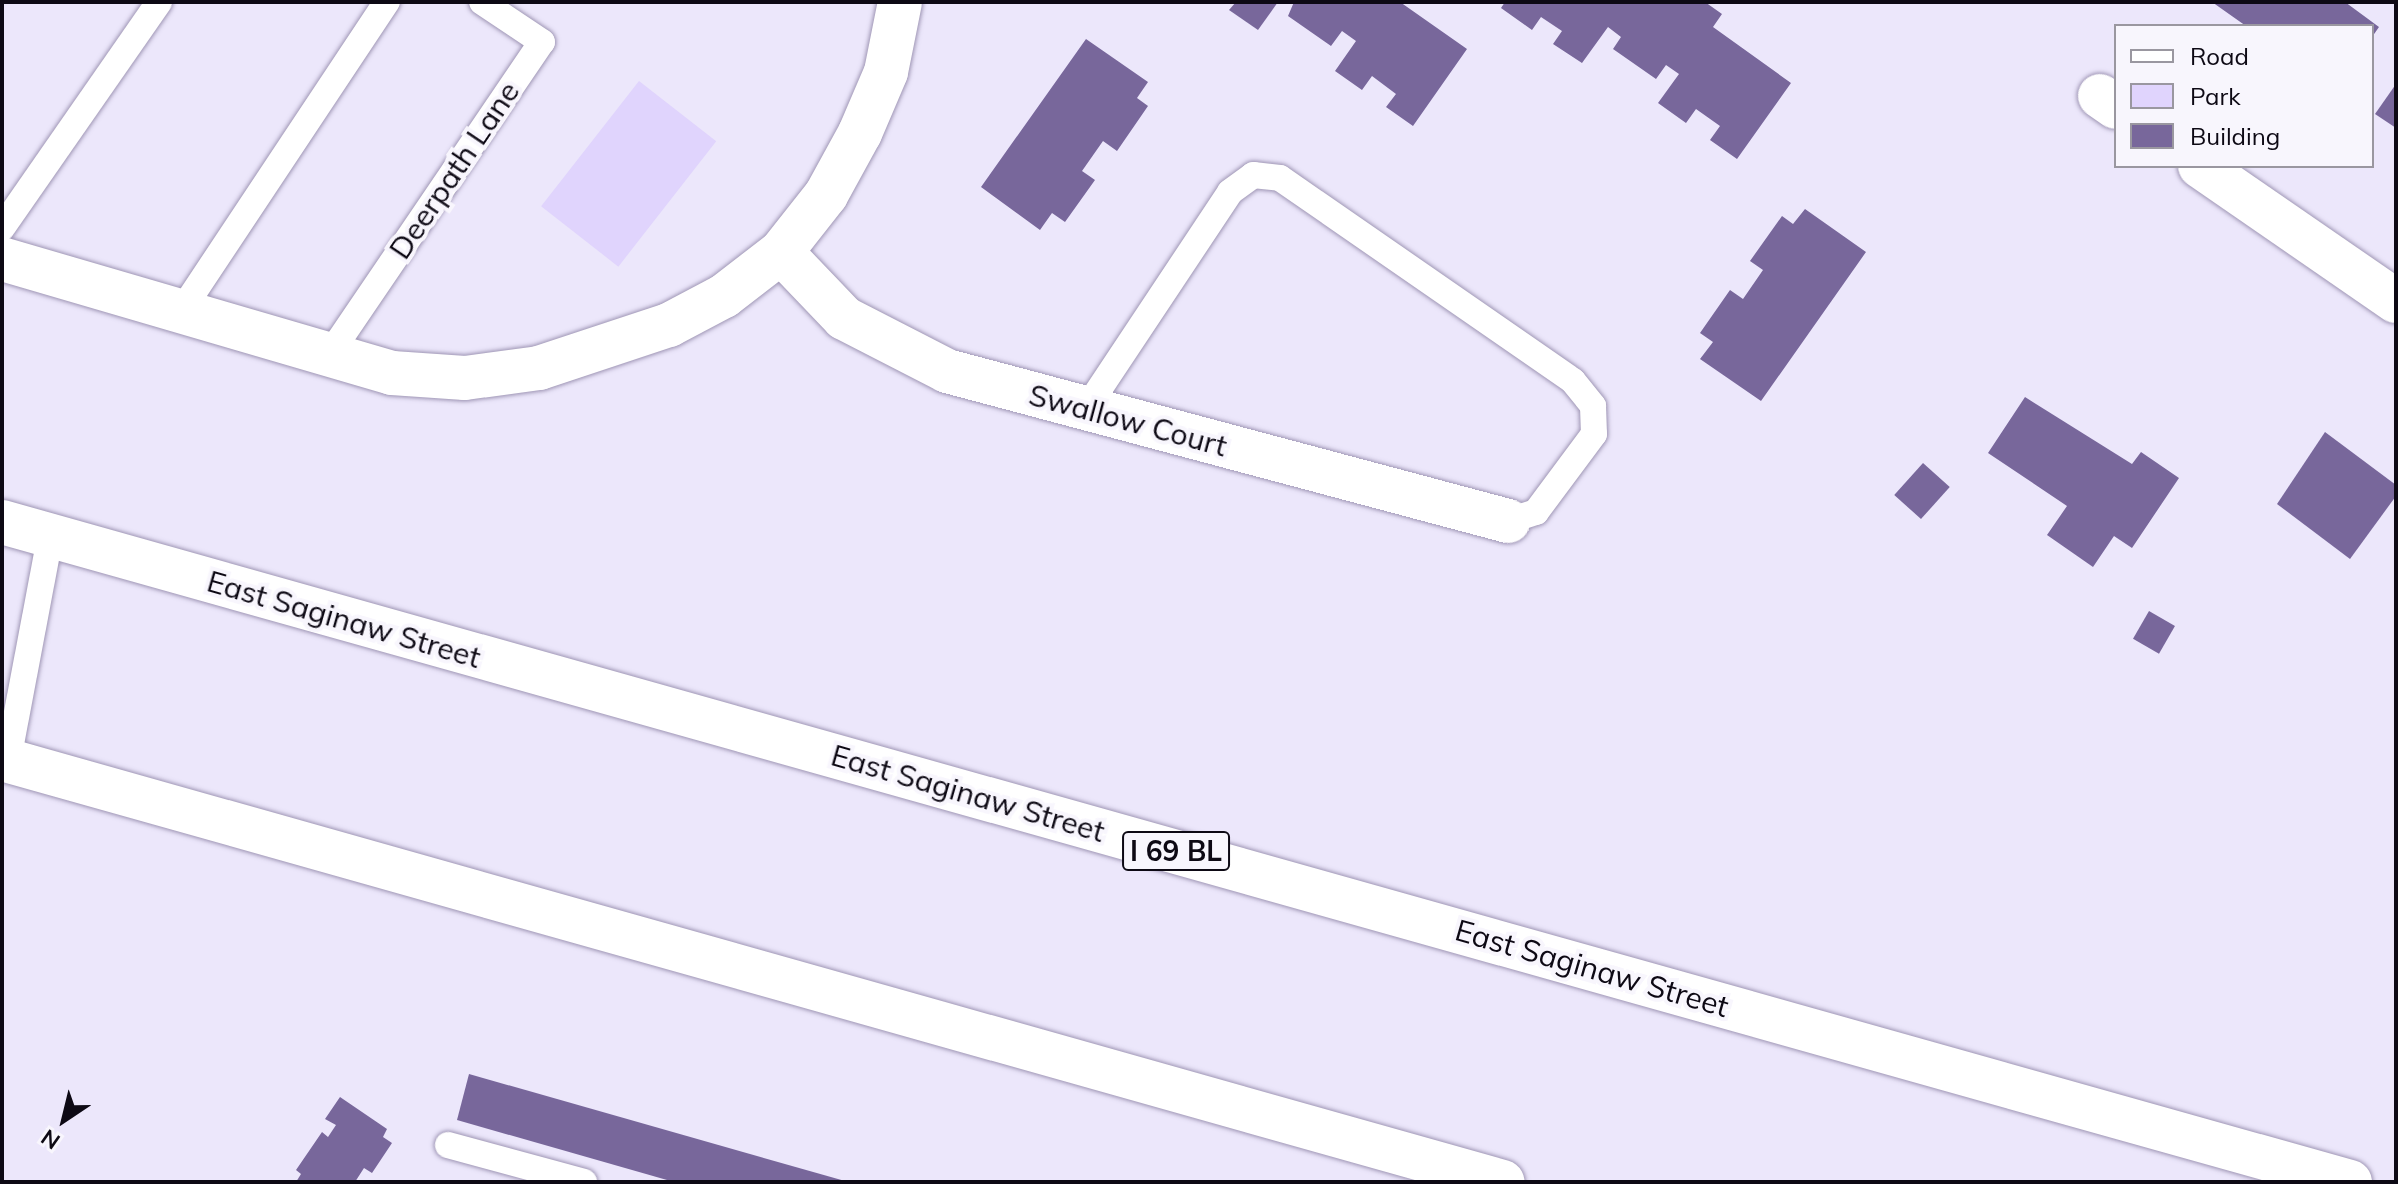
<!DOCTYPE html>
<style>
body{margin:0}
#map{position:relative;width:2398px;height:1184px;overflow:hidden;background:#ece7fb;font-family:Mulish,sans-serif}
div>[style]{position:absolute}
.green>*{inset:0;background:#e0d4fd;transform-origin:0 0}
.building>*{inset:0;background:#78679b;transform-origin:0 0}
.roads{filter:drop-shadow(0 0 2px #9f96b5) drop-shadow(0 0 2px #9f96b5)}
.service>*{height:26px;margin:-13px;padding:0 13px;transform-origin:13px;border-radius:13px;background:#fff}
.minor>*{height:44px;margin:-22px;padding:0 22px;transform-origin:22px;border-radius:22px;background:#fff}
.primary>*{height:44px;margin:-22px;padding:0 22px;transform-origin:22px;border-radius:22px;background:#fff}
span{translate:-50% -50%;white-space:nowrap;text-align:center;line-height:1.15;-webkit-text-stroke:8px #f8f6fd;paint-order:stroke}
.shield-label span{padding:2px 6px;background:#f8f6fd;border:2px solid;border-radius:6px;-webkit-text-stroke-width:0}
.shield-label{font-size:28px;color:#0d0914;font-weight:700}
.street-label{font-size:30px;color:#0d0914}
.frame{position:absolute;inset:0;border:4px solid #0d0914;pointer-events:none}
.legend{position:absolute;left:2114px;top:24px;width:260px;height:144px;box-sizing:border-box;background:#f8f6fd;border:2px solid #9a97a0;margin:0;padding:10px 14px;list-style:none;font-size:24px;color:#0d0914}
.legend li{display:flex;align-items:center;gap:16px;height:40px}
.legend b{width:40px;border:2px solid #9a97a0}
.north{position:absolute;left:24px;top:1080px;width:80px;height:80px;-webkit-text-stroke:6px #f8f6fd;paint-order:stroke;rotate:215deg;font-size:22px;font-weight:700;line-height:32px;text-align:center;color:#0d0914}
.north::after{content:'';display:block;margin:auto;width:28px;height:36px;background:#0d0914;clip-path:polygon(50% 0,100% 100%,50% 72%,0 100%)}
</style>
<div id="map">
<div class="green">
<i style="left:639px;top:81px;width:98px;height:159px;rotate:38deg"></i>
</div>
<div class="building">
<i style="clip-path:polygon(1236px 2px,1278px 2px,1258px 30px,1229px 10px)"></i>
<i style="clip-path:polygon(1294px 2px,1400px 2px,1467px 49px,1413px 126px,1386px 107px,1396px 94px,1372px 76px,1362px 90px,1335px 71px,1356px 41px,1342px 31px,1331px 46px,1288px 16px)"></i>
<i style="clip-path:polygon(1505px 2px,1705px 2px,1722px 14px,1713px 27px,1791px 83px,1737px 159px,1710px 140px,1720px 126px,1696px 109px,1686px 123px,1658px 103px,1679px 74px,1666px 65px,1656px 79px,1613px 49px,1621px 37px,1608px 27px,1582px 63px,1553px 44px,1562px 31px,1541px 17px,1532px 30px,1501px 8px)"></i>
<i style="clip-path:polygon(2212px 2px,2345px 2px,2379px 27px,2372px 37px,2372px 26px,2246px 26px)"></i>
<i style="clip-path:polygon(1086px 39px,1148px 82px,1137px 98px,1148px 106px,1117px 151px,1103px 141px,1082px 171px,1095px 180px,1065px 222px,1052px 213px,1040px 230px,981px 187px)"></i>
<i style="clip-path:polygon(2396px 84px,2396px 128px,2375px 114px)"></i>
<i style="clip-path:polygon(1805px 209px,1866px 252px,1761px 401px,1700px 359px,1713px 342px,1700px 333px,1730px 290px,1743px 299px,1763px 270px,1750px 261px,1782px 216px,1793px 224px)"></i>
<i style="clip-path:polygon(2025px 397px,2132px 464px,2141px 452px,2179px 478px,2132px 548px,2114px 536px,2093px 567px,2047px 535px,2067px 506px,1988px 453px)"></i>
<i style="clip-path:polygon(2325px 432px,2396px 485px,2396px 496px,2350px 559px,2277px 504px)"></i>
<i style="left:1923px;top:463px;width:36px;height:43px;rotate:42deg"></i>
<i style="left:2149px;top:611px;width:30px;height:32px;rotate:30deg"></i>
<i style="clip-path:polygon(469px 1074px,845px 1181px,845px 1182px,674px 1182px,457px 1120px)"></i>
<i style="clip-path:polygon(340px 1097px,387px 1129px,383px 1137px,392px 1143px,372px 1173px,364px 1168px,355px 1182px,296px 1182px,301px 1174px,296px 1170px,322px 1132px,328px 1137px,336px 1125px,325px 1119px)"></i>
</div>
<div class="roads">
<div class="service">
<i style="left:2px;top:228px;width:275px;rotate:-55.2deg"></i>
<i style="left:180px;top:313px;width:374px;rotate:-56.4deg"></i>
<i style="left:327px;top:358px;width:382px;rotate:-55.8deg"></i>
<i style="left:542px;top:42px;width:72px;rotate:-146.3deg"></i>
<i style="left:1086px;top:409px;width:260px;rotate:-56.4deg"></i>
<i style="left:1230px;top:192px;width:29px;rotate:-36deg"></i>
<i style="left:1253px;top:175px;width:27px;rotate:6deg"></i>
<i style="left:1280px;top:178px;width:356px;rotate:34.7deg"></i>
<i style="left:1573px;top:381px;width:32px;rotate:51deg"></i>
<i style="left:1593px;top:406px;width:28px;rotate:88deg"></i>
<i style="left:1594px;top:434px;width:97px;rotate:126.6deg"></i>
<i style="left:1536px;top:512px;width:29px;rotate:162deg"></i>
<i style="left:8px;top:760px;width:227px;rotate:-79.3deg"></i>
<i style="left:448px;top:1145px;width:141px;rotate:15.2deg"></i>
</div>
<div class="minor">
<i style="left:2100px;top:96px;width:19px;rotate:35deg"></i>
<i style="left:2200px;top:166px;width:238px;rotate:34.6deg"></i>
<i style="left:781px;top:252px;width:91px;rotate:46.3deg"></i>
<i style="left:844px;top:318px;width:116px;rotate:27.2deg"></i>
<i style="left:947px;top:371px;width:581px;rotate:14.97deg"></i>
<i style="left:2px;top:259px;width:406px;rotate:16.3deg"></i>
<i style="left:392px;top:373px;width:73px;rotate:3.9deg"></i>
<i style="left:465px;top:378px;width:75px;rotate:-7.7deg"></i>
<i style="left:539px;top:368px;width:137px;rotate:-18.3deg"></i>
<i style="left:669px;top:325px;width:62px;rotate:-27.8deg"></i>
<i style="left:724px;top:296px;width:72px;rotate:-37.7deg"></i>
<i style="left:781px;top:252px;width:73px;rotate:-51.7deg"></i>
<i style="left:826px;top:195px;width:71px;rotate:-61.3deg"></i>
<i style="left:860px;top:133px;width:66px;rotate:-66.9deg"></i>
<i style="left:886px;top:72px;width:71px;rotate:-78.7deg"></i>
</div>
<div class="primary">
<i style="left:2px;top:522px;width:2439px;rotate:15.7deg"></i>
<i style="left:2px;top:759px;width:1559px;rotate:15.74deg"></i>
</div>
</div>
<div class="shield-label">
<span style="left:1176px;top:851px">I 69 BL</span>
</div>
<div class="street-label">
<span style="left:454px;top:170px;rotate:-56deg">Deerpath Lane</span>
<span style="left:1128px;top:420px;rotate:15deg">Swallow Court</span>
<span style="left:344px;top:619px;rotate:16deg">East Saginaw Street</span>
<span style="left:968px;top:793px;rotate:16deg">East Saginaw Street</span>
<span style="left:1592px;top:968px;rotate:16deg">East Saginaw Street</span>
</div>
<div class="frame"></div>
<ul class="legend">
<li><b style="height:10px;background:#fff"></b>Road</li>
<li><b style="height:22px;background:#e0d4fd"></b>Park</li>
<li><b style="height:22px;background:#78679b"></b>Building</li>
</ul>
<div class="north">N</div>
</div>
